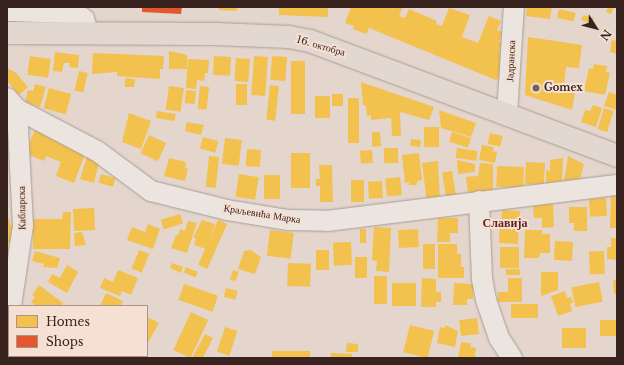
<!DOCTYPE html>
<meta charset="utf-8">
<style>
body{margin:0}
#map{position:relative;width:624px;height:365px;overflow:hidden;background:#e4d6cd;font-family:"Libre Baskerville",serif}
div>[style]{position:absolute}
.homes>*{inset:0;background:#f2c14e;transform-origin:0 0}
.shops>*{inset:0;background:#e4572e}
.roads{filter:drop-shadow(0 0 1px #a99c96) drop-shadow(0 0 1px #a99c96)}
.minor>*{height:20px;margin:-10px;padding:0 10px;transform-origin:10px;border-radius:10px;background:#ece4df}
.major>*{height:22px;margin:-11px;padding:0 11px;transform-origin:11px;border-radius:11px;background:#e3d8d0}
.dots>*{width:11px;height:11px;translate:-50% -50%;box-sizing:border-box;border:2px solid #f5e0d3;border-radius:50%}
span{translate:-50% -50%;white-space:nowrap;text-align:center;line-height:1.15;-webkit-text-stroke:4px #f5e0d3;paint-order:stroke}
.street-label{font-size:10px;color:#38231e}
.poi-label{font-size:10px;color:#38231e;font-weight:700}
.left{translate:0 -50%;text-align:left}
.quarter-label{font-size:12px;color:#631f26;font-weight:700}
.frame{position:absolute;inset:0;border:8px solid #38231e;pointer-events:none}
.legend{position:absolute;left:8px;top:305px;width:140px;height:52px;box-sizing:border-box;background:#f5e0d3;border:1px solid #a9948b;margin:0;padding:5px 7px;list-style:none;font-size:12px;color:#38231e}
.legend li{display:flex;align-items:center;gap:8px;height:20px}
.legend b{width:20px;border:1px solid #a9948b}
.north{position:absolute;left:576px;top:8px;width:40px;height:40px;-webkit-text-stroke:3px #f5e0d3;paint-order:stroke;rotate:126deg;font-size:11px;font-weight:700;line-height:16px;text-align:center;color:#38231e}
.north::after{content:'';display:block;margin:auto;width:14px;height:18px;background:#38231e;clip-path:polygon(50% 0,100% 100%,50% 72%,0 100%)}
</style>
<div id="map">
<div class="homes">
<i style="clip-path:polygon(219px 7px,237px 7px,237px 11px,219px 10px)"></i>
<i style="clip-path:polygon(279px 7px,328px 7px,328px 17px,279px 15px)"></i>
<i style="clip-path:polygon(351px 7px,403px 7px,399px 16px,405px 18px,409px 9px,437px 21px,436px 24px,442px 26px,449px 8px,470px 15px,462px 37px,478px 43px,489px 16px,501px 21px,497px 30px,503px 32px,499px 42px,502px 43px,499px 52px,504px 54px,501px 77px,496px 80px,369px 28px,366px 34px,353px 29px,354px 26px,345px 23px)"></i>
<i style="clip-path:polygon(527px 7px,552px 7px,550px 19px,526px 16px)"></i>
<i style="clip-path:polygon(608px 7px,614px 7px,611px 14px,606px 12px)"></i>
<i style="left:559px;top:9px;width:17px;height:9px;rotate:13deg"></i>
<i style="clip-path:polygon(583px 15px,594px 18px,592px 24px,581px 20px)"></i>
<i style="clip-path:polygon(528px 37px,582px 45px,579px 68px,566px 67px,564px 85px,576px 87px,572px 110px,525px 95px)"></i>
<i style="clip-path:polygon(612px 40px,617px 41px,617px 54px,610px 52px)"></i>
<i style="clip-path:polygon(169px 51px,187px 55px,187px 69px,169px 69px)"></i>
<i style="clip-path:polygon(55px 52px,79px 55px,78px 68px,69px 67px,70px 63px,64px 63px,62px 72px,53px 71px)"></i>
<i style="clip-path:polygon(93px 53px,164px 56px,163px 69px,160px 69px,160px 79px,117px 76px,117px 72px,92px 74px)"></i>
<i style="left:30px;top:56px;width:21px;height:19px;rotate:8deg"></i>
<i style="left:214px;top:56px;width:17px;height:19px;rotate:3deg"></i>
<i style="left:254px;top:56px;width:14px;height:39px;rotate:4deg"></i>
<i style="left:272px;top:56px;width:15px;height:24px;rotate:4deg"></i>
<i style="left:236px;top:58px;width:14px;height:23px;rotate:4deg"></i>
<i style="clip-path:polygon(188px 59px,209px 60px,208px 73px,205px 73px,204px 81px,197px 80px,196px 89px,186px 88px)"></i>
<i style="left:291px;top:61px;width:14px;height:53px"></i>
<i style="clip-path:polygon(594px 64px,607px 66px,606px 72px,610px 73px,605px 95px,584px 91px,589px 68px,593px 69px)"></i>
<i style="clip-path:polygon(7px 68px,16px 73px,28px 87px,19px 95px,7px 81px)"></i>
<i style="left:79px;top:71px;width:9px;height:20px;rotate:13deg"></i>
<i style="clip-path:polygon(125px 78px,135px 79px,134px 87px,125px 87px)"></i>
<i style="clip-path:polygon(361px 82px,434px 107px,429px 120px,400px 112px,401px 136px,392px 136px,391px 118px,371px 120px,371px 115px,367px 116px,366px 106px,363px 105px)"></i>
<i style="clip-path:polygon(35px 84px,46px 87px,40px 107px,25px 103px,28px 90px,33px 91px)"></i>
<i style="left:236px;top:84px;width:11px;height:21px"></i>
<i style="left:270px;top:85px;width:9px;height:35px;rotate:6deg"></i>
<i style="left:169px;top:86px;width:15px;height:24px;rotate:8deg"></i>
<i style="left:200px;top:86px;width:9px;height:23px;rotate:6deg"></i>
<i style="left:49px;top:88px;width:23px;height:21px;rotate:15deg"></i>
<i style="left:186px;top:90px;width:10px;height:13px;rotate:6deg"></i>
<i style="clip-path:polygon(609px 92px,617px 95px,617px 110px,604px 106px)"></i>
<i style="left:332px;top:94px;width:11px;height:12px"></i>
<i style="left:315px;top:96px;width:15px;height:22px"></i>
<i style="left:348px;top:98px;width:11px;height:45px"></i>
<i style="clip-path:polygon(593px 105px,602px 108px,596px 127px,581px 122px,585px 110px,590px 111px)"></i>
<i style="left:604px;top:108px;width:10px;height:22px;rotate:17deg"></i>
<i style="clip-path:polygon(439px 110px,476px 123px,471px 137px,441px 128px)"></i>
<i style="left:157px;top:111px;width:19px;height:7px;rotate:9deg"></i>
<i style="clip-path:polygon(129px 113px,151px 121px,141px 149px,122px 142px)"></i>
<i style="clip-path:polygon(187px 122px,204px 125px,201px 135px,185px 131px)"></i>
<i style="left:424px;top:127px;width:15px;height:20px"></i>
<i style="clip-path:polygon(35px 129px,87px 149px,74px 183px,56px 176px,61px 162px,46px 156px,44px 161px,29px 155px,27px 149px)"></i>
<i style="clip-path:polygon(372px 132px,380px 132px,381px 146px,372px 147px)"></i>
<i style="left:452px;top:132px;width:20px;height:10px;rotate:18deg"></i>
<i style="left:490px;top:133px;width:13px;height:11px;rotate:13deg"></i>
<i style="left:149px;top:135px;width:19px;height:20px;rotate:25deg"></i>
<i style="left:203px;top:137px;width:16px;height:12px;rotate:15deg"></i>
<i style="left:225px;top:138px;width:17px;height:26px;rotate:7deg"></i>
<i style="left:411px;top:139px;width:10px;height:7px;rotate:6deg"></i>
<i style="clip-path:polygon(482px 145px,494px 147px,493px 151px,497px 152px,495px 163px,479px 160px)"></i>
<i style="left:384px;top:148px;width:14px;height:15px"></i>
<i style="left:457px;top:148px;width:21px;height:10px;rotate:8deg"></i>
<i style="left:247px;top:149px;width:14px;height:17px;rotate:4deg"></i>
<i style="left:372px;top:150px;width:13px;height:12px;rotate:86deg"></i>
<i style="clip-path:polygon(88px 153px,99px 163px,94px 183px,80px 179px)"></i>
<i style="left:310px;top:153px;width:35px;height:19px;rotate:90deg"></i>
<i style="clip-path:polygon(419px 153px,422px 180px,417px 181px,417px 185px,409px 185px,409px 182px,405px 183px,402px 155px)"></i>
<i style="left:209px;top:156px;width:10px;height:31px;rotate:6deg"></i>
<i style="clip-path:polygon(568px 156px,584px 164px,580px 179px,564px 181px)"></i>
<i style="clip-path:polygon(169px 158px,186px 162px,185px 168px,188px 169px,185px 181px,164px 176px)"></i>
<i style="clip-path:polygon(563px 158px,562px 183px,546px 184px,546px 170px,550px 171px,550px 160px)"></i>
<i style="clip-path:polygon(457px 160px,475px 164px,475px 172px,458px 174px)"></i>
<i style="clip-path:polygon(438px 161px,440px 201px,427px 203px,422px 163px)"></i>
<i style="left:526px;top:162px;width:19px;height:22px;rotate:3deg"></i>
<i style="clip-path:polygon(480px 163px,493px 164px,493px 191px,468px 194px,466px 177px,478px 176px)"></i>
<i style="clip-path:polygon(319px 165px,332px 165px,333px 202px,320px 202px,320px 186px,316px 186px,316px 179px,320px 179px)"></i>
<i style="left:497px;top:166px;width:27px;height:21px;rotate:2deg"></i>
<i style="left:452px;top:171px;width:25px;height:10px;rotate:81deg"></i>
<i style="left:101px;top:174px;width:15px;height:9px;rotate:16deg"></i>
<i style="left:239px;top:174px;width:20px;height:23px;rotate:9deg"></i>
<i style="left:264px;top:175px;width:16px;height:24px"></i>
<i style="left:400px;top:177px;width:18px;height:15px;rotate:84deg"></i>
<i style="left:351px;top:180px;width:13px;height:22px"></i>
<i style="left:382px;top:181px;width:17px;height:14px;rotate:87deg"></i>
<i style="clip-path:polygon(611px 195px,617px 195px,617px 228px,610px 228px)"></i>
<i style="left:606px;top:198px;width:18px;height:17px;rotate:87deg"></i>
<i style="clip-path:polygon(553px 204px,554px 227px,542px 228px,542px 218px,534px 218px,533px 205px)"></i>
<i style="clip-path:polygon(569px 207px,587px 207px,587px 231px,574px 231px,574px 223px,569px 223px)"></i>
<i style="left:94px;top:208px;width:22px;height:21px;rotate:87deg"></i>
<i style="left:502px;top:210px;width:18px;height:9px;rotate:3deg"></i>
<i style="clip-path:polygon(63px 212px,71px 212px,70px 249px,33px 249px,33px 219px,62px 219px)"></i>
<i style="left:180px;top:214px;width:10px;height:20px;rotate:73deg"></i>
<i style="clip-path:polygon(438px 218px,458px 218px,458px 233px,450px 233px,450px 242px,437px 242px)"></i>
<i style="clip-path:polygon(10px 219px,10px 225px,15px 224px,16px 242px,7px 243px,7px 220px)"></i>
<i style="clip-path:polygon(202px 220px,215px 224px,206px 249px,194px 245px,196px 238px,193px 238px)"></i>
<i style="left:218px;top:220px;width:10px;height:49px;rotate:24deg"></i>
<i style="clip-path:polygon(188px 221px,197px 223px,187px 253px,171px 248px,176px 235px,178px 236px,180px 229px,185px 231px)"></i>
<i style="left:500px;top:222px;width:19px;height:21px;rotate:3deg"></i>
<i style="clip-path:polygon(148px 224px,160px 229px,153px 249px,127px 240px,132px 227px,145px 232px)"></i>
<i style="clip-path:polygon(374px 227px,391px 228px,389px 272px,376px 271px,377px 261px,372px 260px)"></i>
<i style="left:360px;top:229px;width:6px;height:14px"></i>
<i style="left:418px;top:229px;width:18px;height:20px;rotate:87deg"></i>
<i style="left:270px;top:230px;width:24px;height:26px;rotate:7deg"></i>
<i style="clip-path:polygon(525px 230px,542px 230px,542px 234px,550px 234px,550px 253px,540px 253px,539px 258px,524px 258px)"></i>
<i style="clip-path:polygon(82px 232px,86px 245px,75px 246px,74px 233px)"></i>
<i style="clip-path:polygon(611px 238px,617px 238px,617px 260px,607px 259px,607px 247px,611px 247px)"></i>
<i style="left:555px;top:241px;width:18px;height:19px;rotate:3deg"></i>
<i style="left:351px;top:242px;width:23px;height:18px;rotate:88deg"></i>
<i style="left:423px;top:244px;width:12px;height:25px"></i>
<i style="clip-path:polygon(438px 244px,457px 244px,457px 254px,461px 254px,461px 267px,464px 267px,464px 278px,438px 278px)"></i>
<i style="left:519px;top:247px;width:21px;height:19px;rotate:90deg"></i>
<i style="left:139px;top:250px;width:11px;height:20px;rotate:22deg"></i>
<i style="clip-path:polygon(250px 250px,261px 257px,255px 274px,238px 269px,244px 251px)"></i>
<i style="left:316px;top:250px;width:13px;height:20px"></i>
<i style="clip-path:polygon(35px 251px,60px 258px,57px 268px,43px 267px,44px 264px,32px 261px)"></i>
<i style="left:604px;top:251px;width:23px;height:15px;rotate:88deg"></i>
<i style="left:355px;top:257px;width:12px;height:21px"></i>
<i style="clip-path:polygon(172px 263px,183px 267px,181px 273px,170px 268px)"></i>
<i style="left:288px;top:263px;width:23px;height:23px;rotate:2deg"></i>
<i style="clip-path:polygon(67px 265px,78px 272px,67px 293px,48px 282px,52px 274px,60px 278px)"></i>
<i style="left:186px;top:267px;width:13px;height:6px;rotate:23deg"></i>
<i style="left:506px;top:269px;width:14px;height:6px"></i>
<i style="clip-path:polygon(118px 270px,138px 278px,131px 295px,122px 291px,120px 296px,100px 288px,104px 278px,113px 282px)"></i>
<i style="left:233px;top:270px;width:6px;height:10px;rotate:18deg"></i>
<i style="clip-path:polygon(541px 272px,558px 272px,558px 290px,541px 296px)"></i>
<i style="left:374px;top:276px;width:13px;height:28px"></i>
<i style="clip-path:polygon(422px 278px,436px 279px,436px 292px,441px 292px,441px 302px,436px 302px,436px 307px,421px 307px)"></i>
<i style="clip-path:polygon(508px 278px,522px 278px,522px 302px,498px 302px,498px 292px,508px 292px)"></i>
<i style="clip-path:polygon(613px 280px,617px 280px,617px 294px,614px 294px)"></i>
<i style="left:599px;top:282px;width:20px;height:28px;rotate:79deg"></i>
<i style="left:392px;top:283px;width:24px;height:23px"></i>
<i style="clip-path:polygon(454px 283px,473px 284px,473px 299px,467px 299px,467px 305px,453px 305px)"></i>
<i style="left:184px;top:284px;width:36px;height:17px;rotate:19deg"></i>
<i style="clip-path:polygon(39px 285px,63px 303px,61px 306px,36px 306px,31px 302px,35px 297px,32px 295px)"></i>
<i style="left:226px;top:288px;width:12px;height:9px;rotate:14deg"></i>
<i style="clip-path:polygon(565px 291px,567px 298px,571px 297px,573px 302px,570px 304px,572px 311px,558px 316px,551px 296px)"></i>
<i style="clip-path:polygon(106px 293px,123px 301px,121px 306px,100px 306px)"></i>
<i style="left:538px;top:304px;width:14px;height:27px;rotate:90deg"></i>
<i style="left:191px;top:312px;width:19px;height:42px;rotate:25deg"></i>
<i style="clip-path:polygon(147px 317px,159px 323px,149px 341px,147px 340px)"></i>
<i style="left:477px;top:318px;width:16px;height:18px;rotate:83deg"></i>
<i style="left:617px;top:320px;width:16px;height:17px;rotate:90deg"></i>
<i style="left:410px;top:325px;width:25px;height:28px;rotate:14deg"></i>
<i style="clip-path:polygon(445px 325px,458px 331px,455px 347px,437px 343px,440px 327px,445px 328px)"></i>
<i style="left:225px;top:327px;width:13px;height:26px;rotate:18deg"></i>
<i style="left:586px;top:328px;width:20px;height:24px;rotate:90deg"></i>
<i style="clip-path:polygon(205px 334px,213px 338px,203px 358px,192px 358px)"></i>
<i style="clip-path:polygon(7px 342px,9px 356px,16px 356px,15px 358px,7px 358px)"></i>
<i style="clip-path:polygon(461px 342px,471px 343px,470px 347px,476px 348px,475px 357px,458px 358px)"></i>
<i style="clip-path:polygon(347px 343px,358px 344px,358px 352px,346px 352px)"></i>
<i style="left:272px;top:351px;width:38px;height:7px"></i>
<i style="clip-path:polygon(331px 353px,352px 354px,352px 358px,330px 358px)"></i>
<i style="clip-path:polygon(25px 356px,45px 356px,49px 358px,24px 358px)"></i>
</div>
<div class="shops">
<i style="clip-path:polygon(142px 7px,182px 7px,181px 14px,142px 12px)"></i>
</div>
<div class="roads">
<div class="minor">
<i style="left:7px;top:11px;width:68px;rotate:1.7deg"></i>
<i style="left:75px;top:13px;width:11px;rotate:34deg"></i>
<i style="left:84px;top:19px;width:14px;rotate:73deg"></i>
<i style="left:7px;top:98px;width:15px;rotate:48deg"></i>
<i style="left:17px;top:109px;width:90px;rotate:27.7deg"></i>
<i style="left:97px;top:151px;width:67px;rotate:36.5deg"></i>
<i style="left:151px;top:191px;width:78px;rotate:14deg"></i>
<i style="left:227px;top:210px;width:62px;rotate:9.3deg"></i>
<i style="left:288px;top:220px;width:39px;rotate:1deg"></i>
<i style="left:327px;top:221px;width:292px;rotate:-7.1deg"></i>
<i style="left:507px;top:114px;width:107px;rotate:-86.3deg"></i>
<i style="left:479px;top:201px;width:78px;rotate:87.8deg"></i>
<i style="left:482px;top:279px;width:21px;rotate:79deg"></i>
<i style="left:486px;top:300px;width:40px;rotate:71.1deg"></i>
<i style="left:499px;top:338px;width:24px;rotate:57deg"></i>
<i style="left:11px;top:306px;width:81px;rotate:-81.5deg"></i>
<i style="left:23px;top:226px;width:117px;rotate:-92.9deg"></i>
<i style="left:75px;top:356px;width:3px;rotate:45deg"></i>
</div>
<div class="major">
<i style="left:7px;top:33px;width:209px;rotate:0.3deg"></i>
<i style="left:216px;top:34px;width:73px;rotate:2.4deg"></i>
<i style="left:289px;top:37px;width:21px;rotate:11deg"></i>
<i style="left:310px;top:41px;width:328px;rotate:20.5deg"></i>
</div>
</div>
<div class="dots">
<i style="left:536px;top:88px;background:#74625b"></i>
</div>
<div class="street-label">
<span style="left:321px;top:46px;rotate:16deg">16. октобра</span>
<span style="left:511px;top:61px;rotate:-87deg">Јадранска</span>
<span style="left:22px;top:208px;rotate:-91deg">Кабларска</span>
<span style="left:262px;top:214px;rotate:9deg">Краљевића Марка</span>
</div>
<div class="poi-label">
<span class="left" style="left:544px;top:88px">Gomex</span>
</div>
<div class="quarter-label">
<span style="left:505px;top:223px">Славија</span>
</div>
<div class="frame"></div>
<ul class="legend">
<li><b style="height:11px;background:#f2c14e"></b>Homes</li>
<li><b style="height:11px;background:#e4572e"></b>Shops</li>
</ul>
<div class="north">N</div>
</div>
